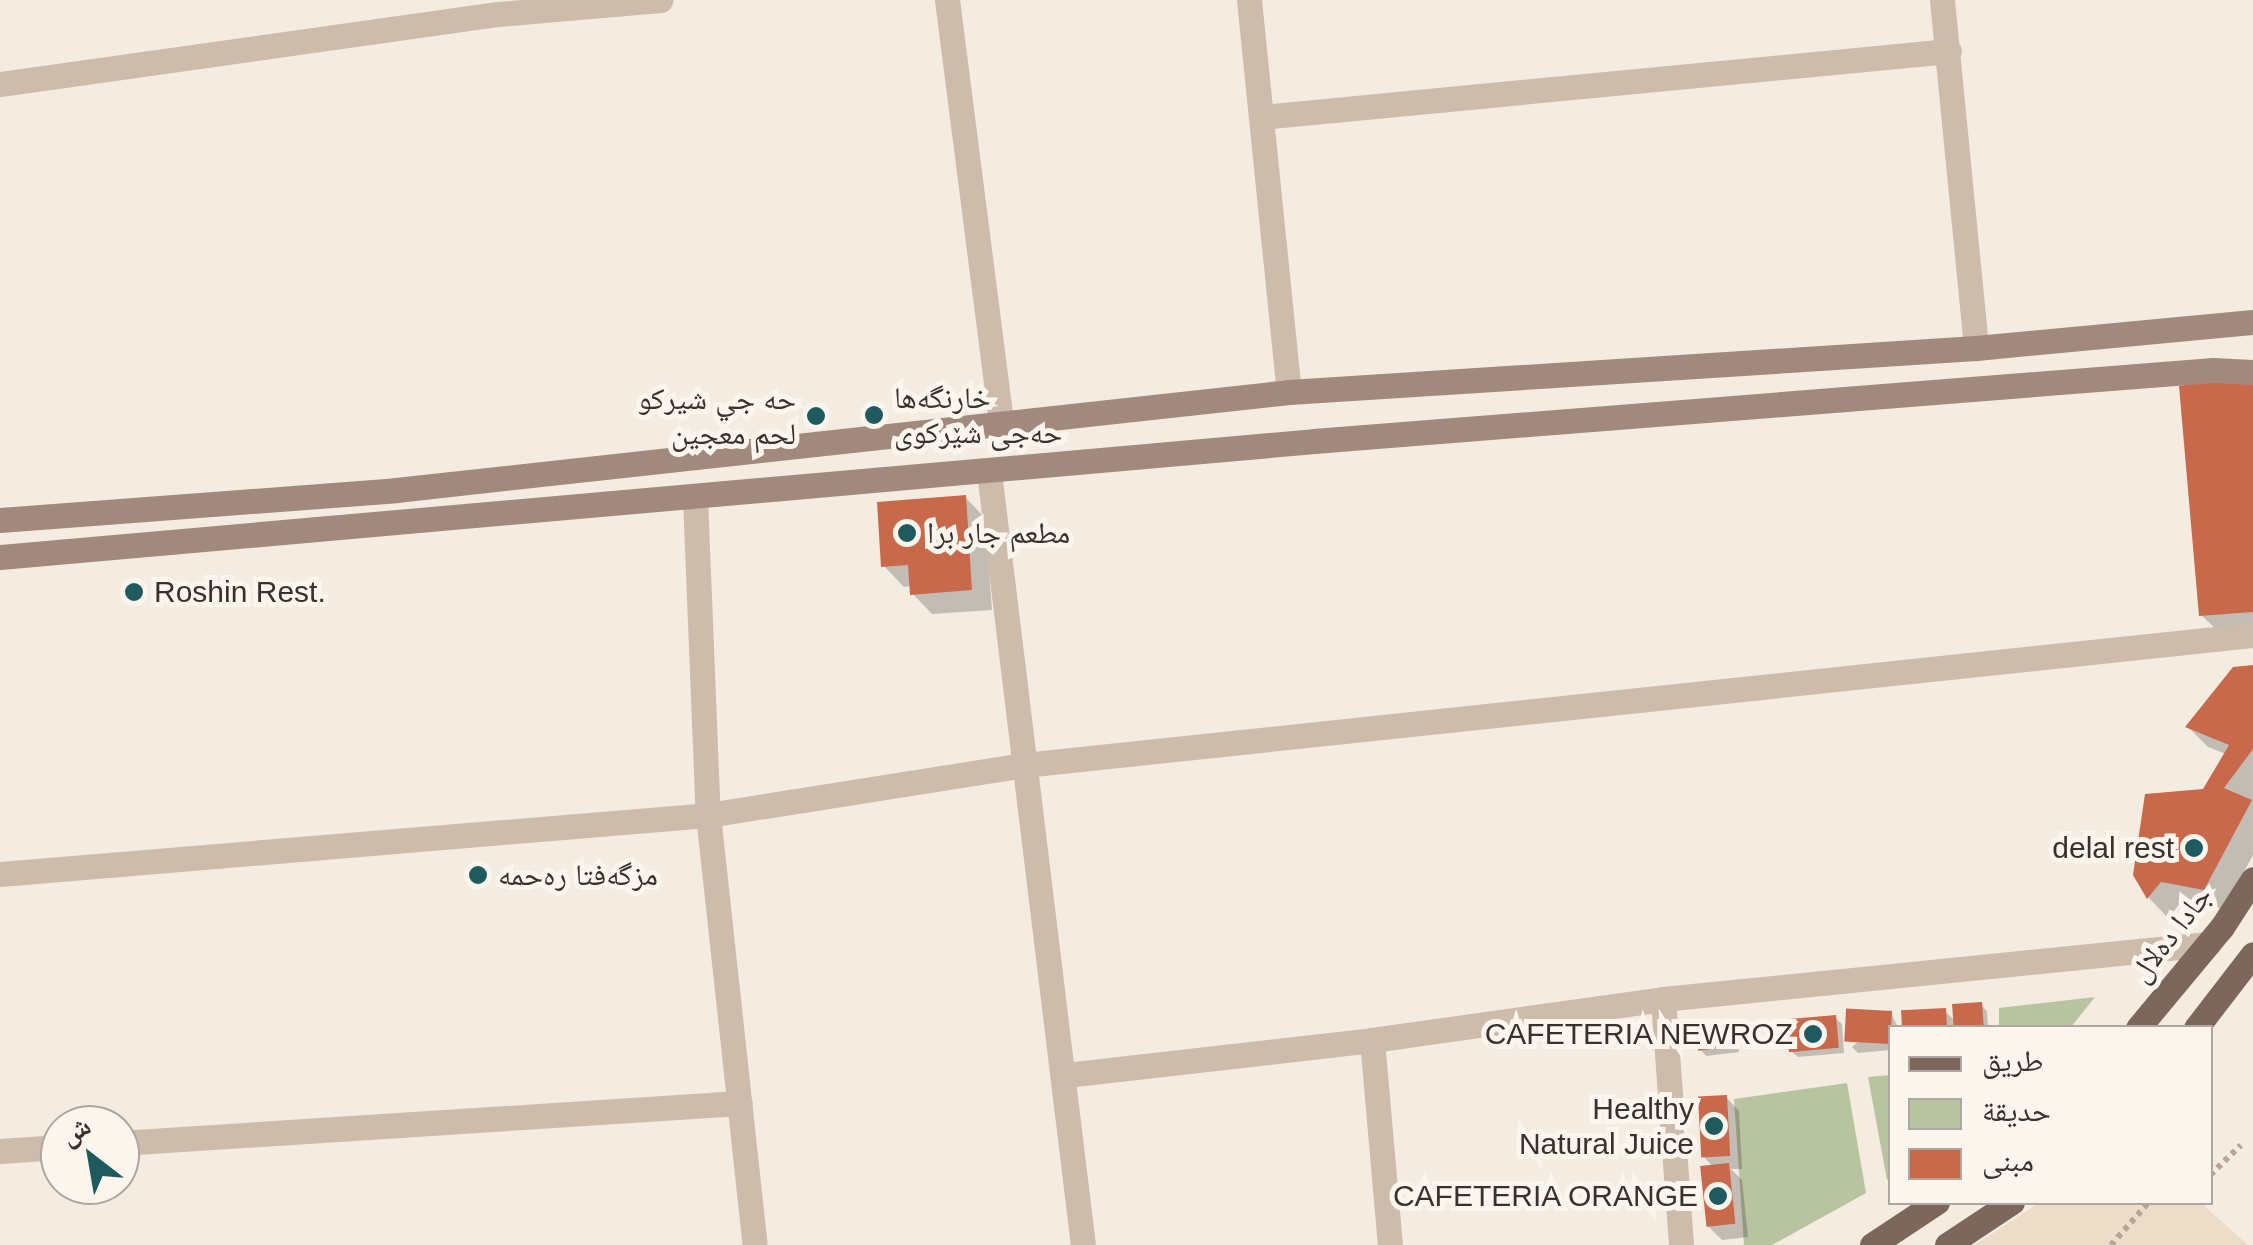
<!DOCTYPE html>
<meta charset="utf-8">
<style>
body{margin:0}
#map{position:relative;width:2253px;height:1245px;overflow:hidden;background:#f4ebe1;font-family:Helvetica,"Noto Naskh Arabic",sans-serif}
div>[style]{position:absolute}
.green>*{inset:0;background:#b8c4a0}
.plaza>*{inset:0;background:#ecdcc8}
.shadow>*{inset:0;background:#0003}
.building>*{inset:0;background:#c8694b;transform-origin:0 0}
.path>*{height:6px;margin-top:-3px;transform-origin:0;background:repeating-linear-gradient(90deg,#b9a596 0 5px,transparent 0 10px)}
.street>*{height:25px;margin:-12.5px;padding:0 12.5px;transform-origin:12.5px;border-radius:12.5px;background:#cdbbac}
.secondary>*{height:25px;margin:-12.5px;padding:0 12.5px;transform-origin:12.5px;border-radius:12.5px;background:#a18a7d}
.primary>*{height:25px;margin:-12.5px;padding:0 12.5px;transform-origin:12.5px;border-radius:12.5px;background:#7d675c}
.dots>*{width:28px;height:28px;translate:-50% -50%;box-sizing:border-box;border:5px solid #fbf5ee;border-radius:50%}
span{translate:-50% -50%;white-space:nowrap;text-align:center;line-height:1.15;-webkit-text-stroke:10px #fbf5ee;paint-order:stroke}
.poi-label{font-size:30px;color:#3b302b}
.left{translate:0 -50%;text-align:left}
.right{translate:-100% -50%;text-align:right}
.street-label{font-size:30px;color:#3b302b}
.legend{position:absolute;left:1888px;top:1025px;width:325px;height:180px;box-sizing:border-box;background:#fbf5ee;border:2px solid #aea6a0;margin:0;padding:12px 18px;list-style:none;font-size:30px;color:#3b302b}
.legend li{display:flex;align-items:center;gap:20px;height:50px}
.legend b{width:50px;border:2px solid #aea6a0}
.north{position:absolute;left:40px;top:1105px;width:100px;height:100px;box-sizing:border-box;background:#fbf5ee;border:2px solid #aea6a0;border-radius:50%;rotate:329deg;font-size:28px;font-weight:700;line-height:40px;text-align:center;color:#3b302b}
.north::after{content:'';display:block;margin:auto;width:35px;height:45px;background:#1f5a5e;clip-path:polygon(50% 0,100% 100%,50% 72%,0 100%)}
</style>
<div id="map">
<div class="green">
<i style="clip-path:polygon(2095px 997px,2071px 1027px,1999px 1027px,1999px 1008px)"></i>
<i style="clip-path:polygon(1890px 1075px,1890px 1179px,1887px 1180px,1868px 1077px)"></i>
<i style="clip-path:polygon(1847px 1083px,1866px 1193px,1772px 1245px,1744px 1245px,1734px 1099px)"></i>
</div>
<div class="plaza">
<i style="clip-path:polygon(2039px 1203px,2201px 1203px,2248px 1245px,1975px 1245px)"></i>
</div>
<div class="shadow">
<i style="clip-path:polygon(2253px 384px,2253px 626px,2215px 628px,2201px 615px)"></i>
<i style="clip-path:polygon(965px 497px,985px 518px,992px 610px,932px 614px,912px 593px,912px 586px,904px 587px,884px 566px)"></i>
<i style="clip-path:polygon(2253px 667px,2253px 855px,2224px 909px,2182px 901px,2168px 918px,2149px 898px,2136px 874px,2205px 792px,2226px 754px,2208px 747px,2188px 727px)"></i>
<i style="clip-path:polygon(1981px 1005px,1987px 1011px,1988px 1028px,1905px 1028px,1945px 1011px,1956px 1022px)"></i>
<i style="clip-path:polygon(1891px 1013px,1898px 1028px,1890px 1028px,1890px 1050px,1858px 1053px,1852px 1047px)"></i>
<i style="clip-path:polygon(1835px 1018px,1842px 1024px,1844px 1053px,1798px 1057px,1791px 1051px)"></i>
<i style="clip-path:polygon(1730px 1026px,1736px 1032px,1739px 1052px,1706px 1056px,1700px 1049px)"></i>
<i style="clip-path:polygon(1726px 1097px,1739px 1111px,1742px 1169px,1731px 1169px,1742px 1180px,1748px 1237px,1722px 1240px,1708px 1226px,1714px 1168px,1703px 1156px)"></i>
</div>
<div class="building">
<i style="clip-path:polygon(2211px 380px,2253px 381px,2253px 612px,2199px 616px,2179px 386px)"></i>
<i style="clip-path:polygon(966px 495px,972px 590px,910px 595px,908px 565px,881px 567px,877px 502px)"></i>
<i style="clip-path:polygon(2253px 665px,2253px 749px,2224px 788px,2252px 800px,2204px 890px,2161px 882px,2147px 899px,2133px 875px,2145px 794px,2203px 789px,2229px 745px,2185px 727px,2233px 667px)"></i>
<i style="left:1982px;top:1002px;width:26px;height:30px;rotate:86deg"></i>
<i style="left:1946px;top:1008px;width:20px;height:45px;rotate:87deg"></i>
<i style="left:1892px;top:1011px;width:33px;height:46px;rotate:93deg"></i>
<i style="left:1836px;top:1015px;width:33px;height:50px;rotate:85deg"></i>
<i style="left:1731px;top:1024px;width:22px;height:36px;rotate:82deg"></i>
<i style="left:1727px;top:1095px;width:61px;height:29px;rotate:87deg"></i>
<i style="left:1729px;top:1163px;width:61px;height:29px;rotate:84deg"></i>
</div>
<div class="path">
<i style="left:2210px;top:1175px;width:43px;rotate:-44.1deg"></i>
<i style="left:2111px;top:1245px;width:57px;rotate:-48.5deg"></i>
</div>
<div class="street">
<i style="left:947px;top:0;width:426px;rotate:82.7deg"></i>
<i style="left:1249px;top:0;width:394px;rotate:84.2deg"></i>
<i style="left:1942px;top:0;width:350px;rotate:84.4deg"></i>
<i style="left:0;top:84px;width:503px;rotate:-8deg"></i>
<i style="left:498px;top:14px;width:163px;rotate:-4.9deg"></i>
<i style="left:1261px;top:117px;width:691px;rotate:-5.48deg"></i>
<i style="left:989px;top:472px;width:779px;rotate:83.07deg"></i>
<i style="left:695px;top:498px;width:317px;rotate:87.7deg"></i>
<i style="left:708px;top:815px;width:433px;rotate:83.8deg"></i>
<i style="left:0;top:874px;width:710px;rotate:-4.76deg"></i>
<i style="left:708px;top:815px;width:320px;rotate:-9deg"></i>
<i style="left:1024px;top:765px;width:1236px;rotate:-6.04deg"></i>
<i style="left:1663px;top:999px;width:247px;rotate:85.8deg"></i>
<i style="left:1372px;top:1040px;width:206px;rotate:85deg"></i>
<i style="left:1066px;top:1075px;width:308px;rotate:-6.5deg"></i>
<i style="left:1372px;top:1040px;width:294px;rotate:-8deg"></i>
<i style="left:1663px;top:999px;width:548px;rotate:-5.76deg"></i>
<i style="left:120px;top:1143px;width:621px;rotate:-3.69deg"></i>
<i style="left:0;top:1151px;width:60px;rotate:-3.8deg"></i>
</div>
<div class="secondary">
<i style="left:0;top:520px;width:397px;rotate:-4.3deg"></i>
<i style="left:396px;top:490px;width:898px;rotate:-6.26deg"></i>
<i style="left:1289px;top:392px;width:688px;rotate:-3.66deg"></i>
<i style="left:1976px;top:348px;width:278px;rotate:-5.4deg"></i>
<i style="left:0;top:557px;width:1319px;rotate:-5.04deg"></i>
<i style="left:1314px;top:441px;width:902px;rotate:-4.52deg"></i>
<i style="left:2213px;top:370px;width:40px;rotate:2.9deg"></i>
</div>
<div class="primary">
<i style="left:2138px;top:1028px;width:131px;rotate:-50.3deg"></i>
<i style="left:2222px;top:927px;width:57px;rotate:-57.1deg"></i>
<i style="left:2196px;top:1028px;width:93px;rotate:-52.4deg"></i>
<i style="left:1872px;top:1245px;width:78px;rotate:-33.5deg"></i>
<i style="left:1947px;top:1245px;width:78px;rotate:-33.5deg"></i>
</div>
<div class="dots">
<i style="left:874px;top:415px;background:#1f5a5e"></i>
<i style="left:816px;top:416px;background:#1f5a5e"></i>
<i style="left:907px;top:533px;background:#1f5a5e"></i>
<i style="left:134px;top:592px;background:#1f5a5e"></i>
<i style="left:2194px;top:848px;background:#1f5a5e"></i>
<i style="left:478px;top:875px;background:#1f5a5e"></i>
<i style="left:1813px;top:1034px;background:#1f5a5e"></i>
<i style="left:1714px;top:1126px;background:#1f5a5e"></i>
<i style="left:1718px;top:1196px;background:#1f5a5e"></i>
</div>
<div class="poi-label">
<span class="left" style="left:894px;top:415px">خارنگەها<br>حەجى شێركوى</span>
<span class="right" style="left:796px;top:416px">حه جي شيركو<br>لحم معجين</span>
<span class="left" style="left:927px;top:533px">مطعم جار برا</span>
<span class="left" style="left:154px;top:592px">Roshin Rest.</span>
<span class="right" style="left:2174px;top:848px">delal rest</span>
<span class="left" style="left:498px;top:875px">مزگەفتا رەحمە</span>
<span class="right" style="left:1793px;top:1034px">CAFETERIA NEWROZ</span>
<span class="right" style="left:1694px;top:1126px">Healthy<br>Natural Juice</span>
<span class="right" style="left:1698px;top:1196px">CAFETERIA ORANGE</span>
</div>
<div class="street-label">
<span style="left:2171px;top:934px;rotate:-52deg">جادا دەلال</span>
</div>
<ul class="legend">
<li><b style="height:12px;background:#7d675c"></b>طريق</li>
<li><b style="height:28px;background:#b8c4a0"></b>حديقة</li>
<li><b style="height:28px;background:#c8694b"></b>مبنى</li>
</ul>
<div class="north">ش</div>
</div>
